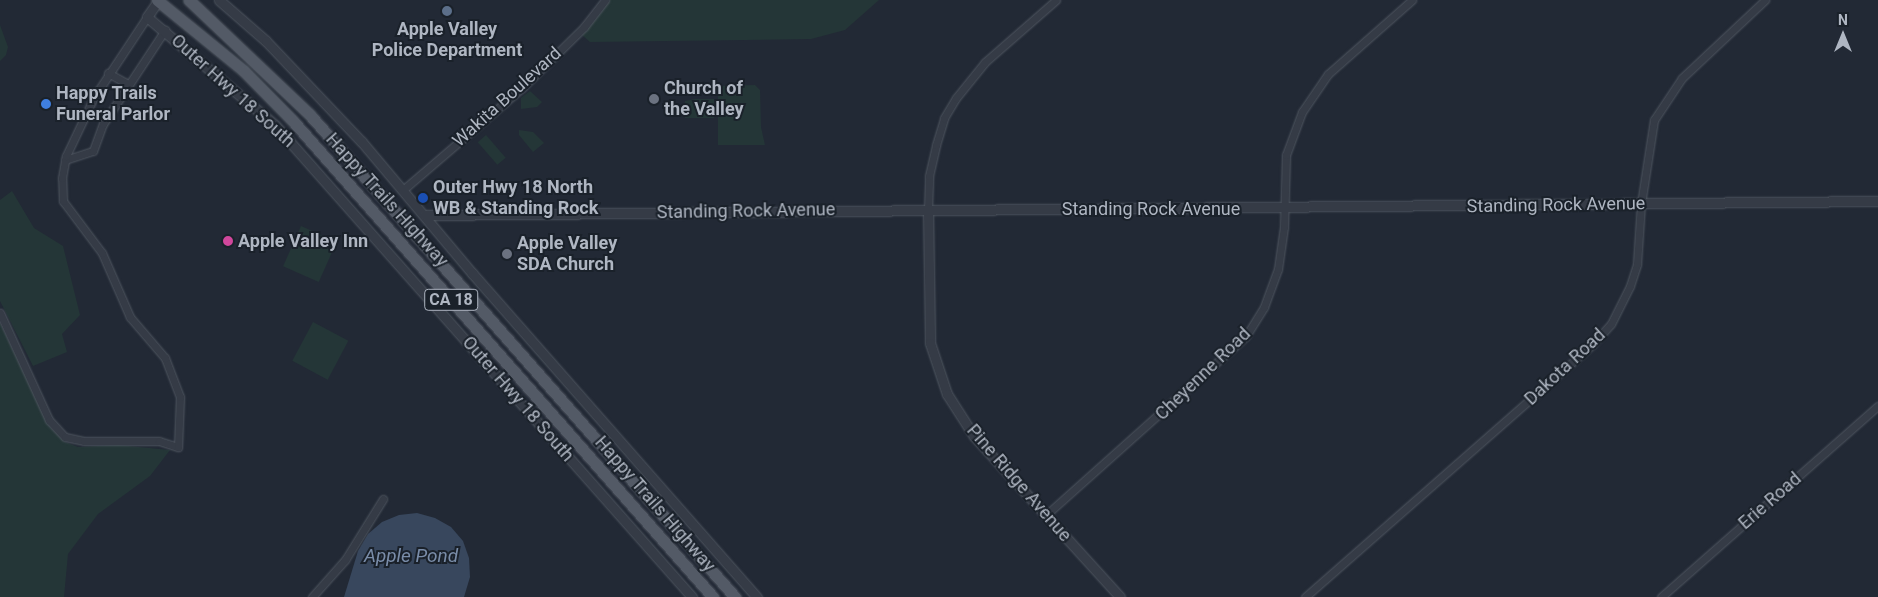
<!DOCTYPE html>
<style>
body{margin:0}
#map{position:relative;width:1878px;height:597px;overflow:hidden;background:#222935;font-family:Roboto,sans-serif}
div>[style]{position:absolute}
.green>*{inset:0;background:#243637;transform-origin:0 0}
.water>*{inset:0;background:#38475d}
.roads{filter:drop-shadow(0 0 1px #4f5660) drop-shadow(0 0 1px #4f5660)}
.minor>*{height:7px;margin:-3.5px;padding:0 3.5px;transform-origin:3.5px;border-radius:3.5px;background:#353b46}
.tertiary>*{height:9px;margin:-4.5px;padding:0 4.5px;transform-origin:4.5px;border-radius:4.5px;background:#353b46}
.primary>*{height:11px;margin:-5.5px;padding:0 5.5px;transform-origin:5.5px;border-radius:5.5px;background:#535a66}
.dots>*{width:14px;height:14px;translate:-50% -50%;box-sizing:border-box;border:2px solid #1a212a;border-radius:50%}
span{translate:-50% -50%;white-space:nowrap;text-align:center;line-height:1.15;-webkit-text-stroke:4px #1a212a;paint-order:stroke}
.shield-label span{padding:1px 4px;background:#1a212a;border:1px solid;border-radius:4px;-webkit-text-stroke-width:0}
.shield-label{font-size:16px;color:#afb6c2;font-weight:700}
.poi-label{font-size:18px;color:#afb6c2;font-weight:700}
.left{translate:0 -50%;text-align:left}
.street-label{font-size:18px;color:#afb6c2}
.water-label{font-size:19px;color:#7a8da9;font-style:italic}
.north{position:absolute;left:1818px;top:10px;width:50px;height:50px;-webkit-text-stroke:4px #1a212a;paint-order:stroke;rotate:0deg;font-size:14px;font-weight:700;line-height:20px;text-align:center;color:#afb6c2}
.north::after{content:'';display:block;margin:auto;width:18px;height:22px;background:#afb6c2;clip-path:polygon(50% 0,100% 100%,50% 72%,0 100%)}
</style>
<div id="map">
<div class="green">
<i style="clip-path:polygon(610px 0,879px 0,845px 30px,811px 39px,590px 42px,582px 35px)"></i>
<i style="clip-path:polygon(0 25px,8px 47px,6px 55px,0 61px)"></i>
<i style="clip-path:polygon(755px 85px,760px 90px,761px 127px,765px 145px,718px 145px,718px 86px)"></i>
<i style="clip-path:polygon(530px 91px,542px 102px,537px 107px,521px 109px,521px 98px)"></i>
<i style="clip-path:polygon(695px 99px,714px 99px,714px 118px,685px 118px,685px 101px)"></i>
<i style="clip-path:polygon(519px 130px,533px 132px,544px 143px,533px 152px,519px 135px)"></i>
<i style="left:486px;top:135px;width:30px;height:11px;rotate:49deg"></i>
<i style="clip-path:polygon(12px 191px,34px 228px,63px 246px,80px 315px,62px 334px,67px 352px,33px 366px,0 301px,0 200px)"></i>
<i style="left:301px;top:226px;width:39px;height:44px;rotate:24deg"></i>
<i style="left:313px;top:322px;width:40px;height:44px;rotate:28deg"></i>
<i style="clip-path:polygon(0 323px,51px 428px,65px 442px,78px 447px,118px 445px,170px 450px,150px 476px,98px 514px,68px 554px,64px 597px,0 597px)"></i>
</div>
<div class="water">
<i style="clip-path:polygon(417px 513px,435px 518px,451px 527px,463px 541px,469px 558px,470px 577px,464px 597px,344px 597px,358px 551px,368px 534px,382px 522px,399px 515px)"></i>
</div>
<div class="roads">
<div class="minor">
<i style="left:108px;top:73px;width:23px;rotate:29deg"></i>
<i style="left:65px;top:160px;width:29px;rotate:-18deg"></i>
<i style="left:93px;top:151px;width:29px;rotate:-70deg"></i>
<i style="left:103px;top:124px;width:113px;rotate:-56.6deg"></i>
<i style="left:404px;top:189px;width:155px;rotate:-40.6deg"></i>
<i style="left:522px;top:88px;width:87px;rotate:-44.5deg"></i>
<i style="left:584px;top:27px;width:34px;rotate:-52deg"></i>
<i style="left:928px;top:210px;width:34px;rotate:-88deg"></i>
<i style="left:929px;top:176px;width:32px;rotate:-77deg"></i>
<i style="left:936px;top:145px;width:28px;rotate:-73deg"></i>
<i style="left:944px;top:118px;width:23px;rotate:-59deg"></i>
<i style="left:956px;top:98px;width:46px;rotate:-51.1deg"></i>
<i style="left:985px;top:62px;width:94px;rotate:-41.1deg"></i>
<i style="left:0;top:313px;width:118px;rotate:65.4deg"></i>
<i style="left:49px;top:420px;width:23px;rotate:47deg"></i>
<i style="left:65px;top:437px;width:19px;rotate:12deg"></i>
<i style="left:84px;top:441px;width:75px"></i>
<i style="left:159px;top:441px;width:20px;rotate:18deg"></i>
<i style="left:178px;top:447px;width:50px;rotate:-87.7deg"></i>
<i style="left:180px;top:397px;width:42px;rotate:-111deg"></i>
<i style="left:165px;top:358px;width:54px;rotate:-130.5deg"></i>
<i style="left:130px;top:317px;width:70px;rotate:-113.6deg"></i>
<i style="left:102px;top:253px;width:65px;rotate:-126.9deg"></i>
<i style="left:63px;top:201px;width:23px;rotate:-92deg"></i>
<i style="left:62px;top:178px;width:22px;rotate:-80deg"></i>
<i style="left:66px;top:156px;width:65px;rotate:-64.6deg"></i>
<i style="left:94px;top:97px;width:96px;rotate:-56.5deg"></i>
<i style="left:1047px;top:514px;width:267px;rotate:-41.8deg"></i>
<i style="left:1246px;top:336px;width:34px;rotate:-58deg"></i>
<i style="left:1264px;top:307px;width:40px;rotate:-69.8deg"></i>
<i style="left:1278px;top:269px;width:42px;rotate:-81.9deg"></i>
<i style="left:1284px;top:227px;width:72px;rotate:-88.4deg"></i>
<i style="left:1286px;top:155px;width:46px;rotate:-69.6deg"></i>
<i style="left:1302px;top:112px;width:46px;rotate:-55.6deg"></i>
<i style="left:1328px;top:74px;width:112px;rotate:-41.4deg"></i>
<i style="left:312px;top:597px;width:50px;rotate:-48.3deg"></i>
<i style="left:345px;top:560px;width:72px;rotate:-58.1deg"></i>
<i style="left:1305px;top:597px;width:382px;rotate:-41.3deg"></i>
<i style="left:1592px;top:345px;width:28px;rotate:-48deg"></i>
<i style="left:1611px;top:324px;width:42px;rotate:-63.4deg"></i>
<i style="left:1630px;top:286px;width:23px;rotate:-72deg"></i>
<i style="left:1637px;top:264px;width:60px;rotate:-86.2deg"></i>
<i style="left:1641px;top:204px;width:85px;rotate:-81.2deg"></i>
<i style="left:1654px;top:120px;width:50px;rotate:-56.3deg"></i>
<i style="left:1682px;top:78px;width:114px;rotate:-43.2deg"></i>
<i style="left:1661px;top:597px;width:289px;rotate:-41.4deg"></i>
</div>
<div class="tertiary">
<i style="left:219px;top:0;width:62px;rotate:41.1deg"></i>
<i style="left:266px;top:41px;width:139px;rotate:46.5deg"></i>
<i style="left:362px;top:142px;width:171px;rotate:50deg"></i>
<i style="left:472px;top:273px;width:432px;rotate:48.7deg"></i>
<i style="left:158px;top:1px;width:19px;rotate:125deg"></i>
<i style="left:147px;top:17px;width:167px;rotate:40.2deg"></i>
<i style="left:275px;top:125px;width:630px;rotate:48.54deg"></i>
<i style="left:928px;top:210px;width:133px;rotate:89.1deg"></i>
<i style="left:930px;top:343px;width:54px;rotate:71.6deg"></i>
<i style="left:947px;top:394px;width:50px;rotate:57.3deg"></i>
<i style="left:974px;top:436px;width:217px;rotate:47.8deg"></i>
<i style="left:424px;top:215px;width:1454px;rotate:-0.55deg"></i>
</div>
<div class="primary">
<i style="left:157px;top:0;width:112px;rotate:39.2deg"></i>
<i style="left:244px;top:71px;width:70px;rotate:45.6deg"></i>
<i style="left:293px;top:121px;width:635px;rotate:48.58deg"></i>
<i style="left:189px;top:0;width:167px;rotate:43.5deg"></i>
<i style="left:310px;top:115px;width:643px;rotate:48.6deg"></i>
</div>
</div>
<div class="dots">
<i style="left:447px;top:11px;background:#5c6f8a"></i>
<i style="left:654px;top:99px;background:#6b7280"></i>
<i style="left:46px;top:104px;background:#3f7fe0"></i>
<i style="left:423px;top:198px;background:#1a4fb4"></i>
<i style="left:228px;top:241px;background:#d1479c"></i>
<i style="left:507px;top:254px;background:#6b7280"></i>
</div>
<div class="shield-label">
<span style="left:451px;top:300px">CA 18</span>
</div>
<div class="poi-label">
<span style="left:447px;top:40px">Apple Valley<br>Police Department</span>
<span class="left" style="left:664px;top:99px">Church of<br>the Valley</span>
<span class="left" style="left:56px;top:104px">Happy Trails<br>Funeral Parlor</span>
<span class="left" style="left:433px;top:198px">Outer Hwy 18 North<br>WB &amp; Standing Rock</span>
<span class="left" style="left:238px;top:241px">Apple Valley Inn</span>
<span class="left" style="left:517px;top:254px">Apple Valley<br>SDA Church</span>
</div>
<div class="street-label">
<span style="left:233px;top:91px;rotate:42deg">Outer Hwy 18 South</span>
<span style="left:507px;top:97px;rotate:-42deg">Wakita Boulevard</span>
<span style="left:387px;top:200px;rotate:48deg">Happy Trails Highway</span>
<span style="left:1556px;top:205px;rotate:-1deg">Standing Rock Avenue</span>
<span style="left:1151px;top:209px">Standing Rock Avenue</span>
<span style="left:746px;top:211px;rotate:-1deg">Standing Rock Avenue</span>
<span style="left:1565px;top:367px;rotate:-43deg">Dakota Road</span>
<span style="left:1203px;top:374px;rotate:-44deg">Cheyenne Road</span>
<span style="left:518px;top:399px;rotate:49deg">Outer Hwy 18 South</span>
<span style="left:1019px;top:483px;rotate:49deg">Pine Ridge Avenue</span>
<span style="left:1770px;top:501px;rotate:-41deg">Erie Road</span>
<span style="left:655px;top:504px;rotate:49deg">Happy Trails Highway</span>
</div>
<div class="water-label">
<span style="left:411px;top:556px">Apple Pond</span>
</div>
<div class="north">N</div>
</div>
